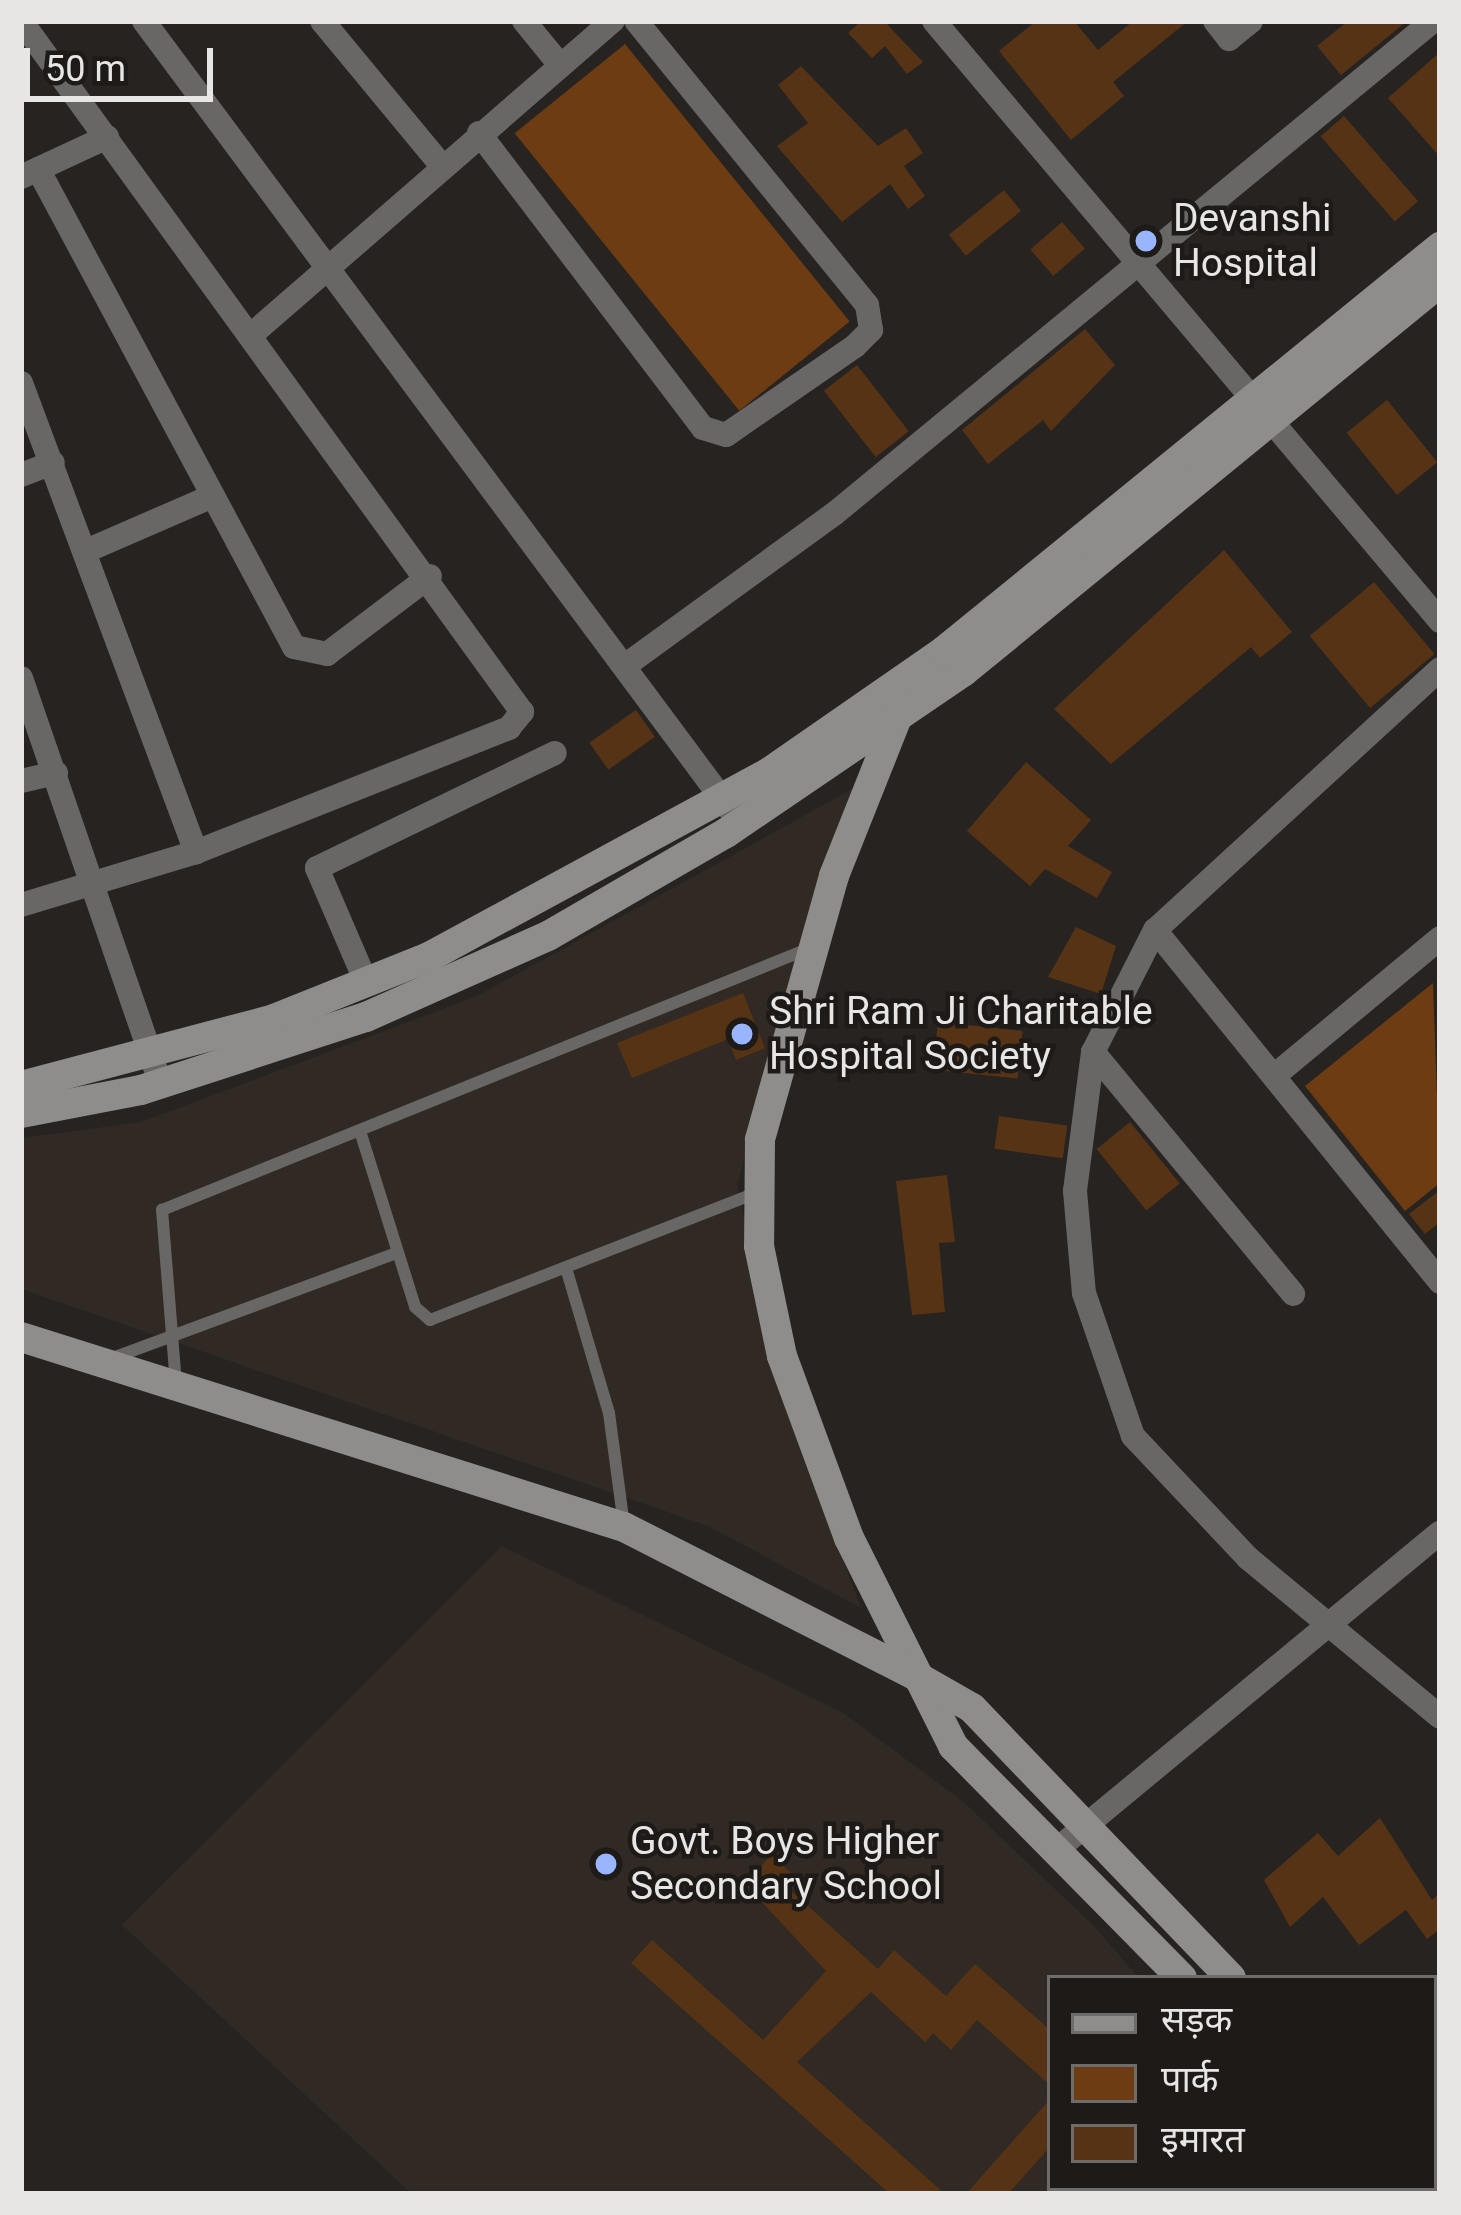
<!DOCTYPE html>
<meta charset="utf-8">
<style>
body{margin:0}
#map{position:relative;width:1461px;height:2215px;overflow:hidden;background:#262321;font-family:Roboto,"Noto Sans Devanagari",sans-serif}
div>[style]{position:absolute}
.built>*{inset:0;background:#312923}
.green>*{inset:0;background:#6d3c12;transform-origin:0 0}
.building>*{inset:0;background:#573315;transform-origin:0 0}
.lane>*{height:12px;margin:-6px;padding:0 6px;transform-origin:6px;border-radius:6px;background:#686766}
.street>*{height:24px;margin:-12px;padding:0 12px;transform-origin:12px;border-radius:12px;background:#686766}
.secondary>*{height:30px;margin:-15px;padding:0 15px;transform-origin:15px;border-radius:15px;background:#8f8d8b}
.dots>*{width:33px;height:33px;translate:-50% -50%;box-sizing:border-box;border:6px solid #1d1a18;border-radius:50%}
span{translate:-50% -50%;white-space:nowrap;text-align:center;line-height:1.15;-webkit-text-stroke:9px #1d1a18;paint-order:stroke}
.poi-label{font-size:39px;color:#e8e6e4}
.left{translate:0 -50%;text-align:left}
.frame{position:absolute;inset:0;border:24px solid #e8e6e4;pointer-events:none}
.legend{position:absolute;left:1047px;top:1975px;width:390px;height:216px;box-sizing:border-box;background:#1d1a18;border:3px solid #6e6c6a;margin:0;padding:15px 21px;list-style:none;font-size:36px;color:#e8e6e4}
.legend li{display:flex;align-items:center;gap:24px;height:60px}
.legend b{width:60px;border:3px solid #6e6c6a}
.scale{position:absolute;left:24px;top:48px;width:189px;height:54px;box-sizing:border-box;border:6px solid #e8e6e4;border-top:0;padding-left:15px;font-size:36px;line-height:42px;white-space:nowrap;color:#e8e6e4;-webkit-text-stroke:9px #1d1a18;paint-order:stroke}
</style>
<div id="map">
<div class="built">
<i style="clip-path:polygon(854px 788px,737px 1184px,780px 1391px,861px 1608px,708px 1526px,21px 1289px,21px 1138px,141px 1122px,477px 996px)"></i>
<i style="clip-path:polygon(502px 1546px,845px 1714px,965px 1803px,1095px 1927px,1139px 1978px,1050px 1978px,1050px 2188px,1302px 2194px,412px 2194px,122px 1925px)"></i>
</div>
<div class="green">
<i style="left:625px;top:44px;width:357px;height:142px;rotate:51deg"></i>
<i style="clip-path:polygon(1433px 983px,1440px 1183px,1405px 1211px,1305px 1086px)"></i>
</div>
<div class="building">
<i style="clip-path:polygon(861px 21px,884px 21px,923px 62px,907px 74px,885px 46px,872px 58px,848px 33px)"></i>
<i style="clip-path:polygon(1036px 21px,1074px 21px,1098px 50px,1133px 21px,1188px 21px,1113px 82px,1124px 96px,1071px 140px,999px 51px)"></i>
<i style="clip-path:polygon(1348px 21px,1407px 21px,1341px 75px,1317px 46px)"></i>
<i style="clip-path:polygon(1440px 52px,1440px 157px,1388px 98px)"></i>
<i style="clip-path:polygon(801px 66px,878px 146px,906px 128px,923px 153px,904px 166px,925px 196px,908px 209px,890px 184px,842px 222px,777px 146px,808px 123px,778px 85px)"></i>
<i style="left:1344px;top:116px;width:113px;height:31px;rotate:49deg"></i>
<i style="left:1004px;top:190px;width:27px;height:71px;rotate:51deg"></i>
<i style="left:1062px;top:222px;width:35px;height:42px;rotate:49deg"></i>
<i style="clip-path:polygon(1085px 329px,1115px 365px,1051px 431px,1043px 420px,988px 464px,962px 430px)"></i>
<i style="left:857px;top:365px;width:84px;height:42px;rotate:52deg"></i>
<i style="left:1387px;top:400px;width:80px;height:52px;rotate:51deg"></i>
<i style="clip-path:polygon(1224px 550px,1292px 632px,1260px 658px,1251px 647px,1111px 764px,1054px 709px)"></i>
<i style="left:1374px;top:582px;width:94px;height:84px;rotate:50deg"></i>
<i style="left:636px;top:710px;width:33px;height:57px;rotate:55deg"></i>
<i style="clip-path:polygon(1026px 762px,1091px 820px,1068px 846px,1112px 872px,1097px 898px,1045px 869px,1030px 886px,967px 831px)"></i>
<i style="clip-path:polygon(1076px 927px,1116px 946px,1101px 994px,1048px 977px)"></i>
<i style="clip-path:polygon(743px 993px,765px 1048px,736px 1060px,728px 1039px,632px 1078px,617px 1043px)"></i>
<i style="left:938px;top:1022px;width:85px;height:48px;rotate:6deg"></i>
<i style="left:999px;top:1116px;width:69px;height:33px;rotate:8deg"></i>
<i style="left:1130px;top:1122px;width:79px;height:43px;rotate:51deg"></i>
<i style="clip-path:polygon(947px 1175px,955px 1242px,939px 1243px,945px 1312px,912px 1315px,896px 1181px)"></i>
<i style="clip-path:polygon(1440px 1190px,1440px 1222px,1425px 1234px,1409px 1214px)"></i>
<i style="clip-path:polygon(1380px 1818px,1432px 1900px,1440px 1893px,1440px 1929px,1427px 1939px,1406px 1910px,1359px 1945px,1323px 1897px,1290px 1927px,1264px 1880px,1318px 1833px,1338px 1856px)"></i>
<i style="clip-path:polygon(771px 1855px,798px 1879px,789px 1889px,878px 1969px,894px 1950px,946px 1996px,975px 1964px,1050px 2030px,1050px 2085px,977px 2020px,951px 2050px,933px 2033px,925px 2042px,871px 1992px,797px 2062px,945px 2194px,890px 2194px,631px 1963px,652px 1940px,763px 2040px,826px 1971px,745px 1884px)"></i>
<i style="clip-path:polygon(1050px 2099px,1050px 2147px,1008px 2194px,966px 2194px)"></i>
</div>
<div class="lane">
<i style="left:360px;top:1131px;width:184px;rotate:72.6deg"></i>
<i style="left:415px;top:1307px;width:20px;rotate:41deg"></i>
<i style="left:430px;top:1320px;width:348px;rotate:-21.3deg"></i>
<i style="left:566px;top:1268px;width:151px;rotate:73.5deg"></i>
<i style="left:609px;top:1413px;width:114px;rotate:82.4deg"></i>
<i style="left:110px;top:1359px;width:305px;rotate:-20.3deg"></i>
<i style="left:176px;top:1384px;width:175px;rotate:-94.6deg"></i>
<i style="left:162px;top:1210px;width:699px;rotate:-22.01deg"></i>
</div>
<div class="street">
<i style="left:144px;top:21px;width:999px;rotate:53.38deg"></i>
<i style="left:322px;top:21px;width:188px;rotate:50.4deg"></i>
<i style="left:524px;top:21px;width:57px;rotate:50.7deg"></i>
<i style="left:934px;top:21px;width:785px;rotate:49.86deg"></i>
<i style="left:1215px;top:21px;width:23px;rotate:52deg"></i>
<i style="left:1229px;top:39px;width:28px;rotate:-39deg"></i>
<i style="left:479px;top:133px;width:370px;rotate:52.8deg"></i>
<i style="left:703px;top:428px;width:24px;rotate:17deg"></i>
<i style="left:726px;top:435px;width:157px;rotate:-34.6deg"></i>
<i style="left:855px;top:346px;width:23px;rotate:-45deg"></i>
<i style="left:871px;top:330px;width:25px;rotate:-99deg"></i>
<i style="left:867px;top:305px;width:366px;rotate:-129.1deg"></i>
<i style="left:38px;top:169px;width:542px;rotate:61.83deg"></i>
<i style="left:294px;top:647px;width:34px;rotate:12deg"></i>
<i style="left:327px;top:654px;width:129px;rotate:-37.1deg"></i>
<i style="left:21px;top:177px;width:95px;rotate:-24.9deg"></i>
<i style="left:250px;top:336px;width:481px;rotate:-41deg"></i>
<i style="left:21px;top:383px;width:501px;rotate:69.54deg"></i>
<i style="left:21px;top:475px;width:34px;rotate:-21deg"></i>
<i style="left:86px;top:551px;width:135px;rotate:-23.5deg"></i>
<i style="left:626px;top:665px;width:257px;rotate:-36deg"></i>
<i style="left:834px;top:514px;width:776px;rotate:-39.46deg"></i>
<i style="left:1440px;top:669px;width:386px;rotate:137.5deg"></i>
<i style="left:1155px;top:930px;width:137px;rotate:116.9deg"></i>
<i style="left:1093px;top:1052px;width:140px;rotate:97.4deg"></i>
<i style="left:1075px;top:1191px;width:102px;rotate:85deg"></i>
<i style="left:1084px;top:1293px;width:151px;rotate:71.1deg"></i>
<i style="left:1133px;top:1436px;width:168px;rotate:46.7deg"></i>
<i style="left:1248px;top:1558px;width:249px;rotate:39.6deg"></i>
<i style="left:21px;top:678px;width:429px;rotate:71deg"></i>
<i style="left:21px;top:781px;width:36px;rotate:-13deg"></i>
<i style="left:21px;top:905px;width:183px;rotate:-16.8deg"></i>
<i style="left:196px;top:852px;width:337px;rotate:-21.6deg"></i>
<i style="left:509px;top:728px;width:21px;rotate:-51deg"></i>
<i style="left:522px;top:712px;width:854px;rotate:-125.94deg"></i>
<i style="left:1155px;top:930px;width:453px;rotate:51deg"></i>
<i style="left:366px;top:982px;width:124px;rotate:-113.3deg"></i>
<i style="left:317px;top:868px;width:264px;rotate:-25.8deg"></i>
<i style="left:1093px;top:1052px;width:314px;rotate:50.4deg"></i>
<i style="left:1274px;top:1076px;width:216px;rotate:-39.7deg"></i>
<i style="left:1061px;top:1846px;width:492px;rotate:-39.6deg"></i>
<i style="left:1434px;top:2150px;width:7px;rotate:-34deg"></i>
</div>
<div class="secondary">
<i style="left:898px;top:715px;width:173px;rotate:111.7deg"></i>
<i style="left:834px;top:876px;width:274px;rotate:105.7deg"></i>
<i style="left:760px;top:1140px;width:106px;rotate:90.5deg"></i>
<i style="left:759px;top:1246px;width:112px;rotate:78.2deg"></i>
<i style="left:782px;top:1356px;width:194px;rotate:69.8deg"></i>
<i style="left:849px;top:1538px;width:233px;rotate:63.4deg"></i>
<i style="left:953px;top:1746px;width:326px;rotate:45.4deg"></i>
<i style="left:21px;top:1086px;width:262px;rotate:-14.8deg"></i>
<i style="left:274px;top:1019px;width:167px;rotate:-21.8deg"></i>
<i style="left:429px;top:957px;width:386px;rotate:-28.5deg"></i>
<i style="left:768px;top:773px;width:214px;rotate:-34.7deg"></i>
<i style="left:944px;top:651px;width:640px;rotate:-39.16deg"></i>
<i style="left:21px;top:1113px;width:122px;rotate:-10.9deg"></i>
<i style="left:141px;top:1090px;width:237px;rotate:-18deg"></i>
<i style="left:366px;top:1017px;width:199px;rotate:-24deg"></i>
<i style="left:548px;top:936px;width:206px;rotate:-30.1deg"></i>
<i style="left:726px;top:833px;width:287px;rotate:-34.2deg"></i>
<i style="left:963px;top:672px;width:616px;rotate:-39.27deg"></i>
<i style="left:21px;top:1337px;width:632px;rotate:17.49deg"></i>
<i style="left:624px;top:1527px;width:328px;rotate:27deg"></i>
<i style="left:916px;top:1676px;width:64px;rotate:29.7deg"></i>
<i style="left:972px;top:1708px;width:374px;rotate:46.2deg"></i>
<i style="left:1340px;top:2188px;width:7px;rotate:56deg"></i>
<i style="left:1386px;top:2188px;width:7px;rotate:56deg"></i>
</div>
<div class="dots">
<i style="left:1146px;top:241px;background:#98b5fd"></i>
<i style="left:742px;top:1034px;background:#98b5fd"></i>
<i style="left:606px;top:1864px;background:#98b5fd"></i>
</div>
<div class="poi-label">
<span class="left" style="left:1173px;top:241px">Devanshi<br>Hospital</span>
<span class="left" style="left:769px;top:1034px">Shri Ram Ji Charitable<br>Hospital Society</span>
<span class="left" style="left:630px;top:1864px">Govt. Boys Higher<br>Secondary School</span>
</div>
<div class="frame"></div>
<ul class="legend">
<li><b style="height:15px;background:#8f8d8b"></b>सड़क</li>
<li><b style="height:33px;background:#6d3c12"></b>पार्क</li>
<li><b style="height:33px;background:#573315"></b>इमारत</li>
</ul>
<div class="scale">50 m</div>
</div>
